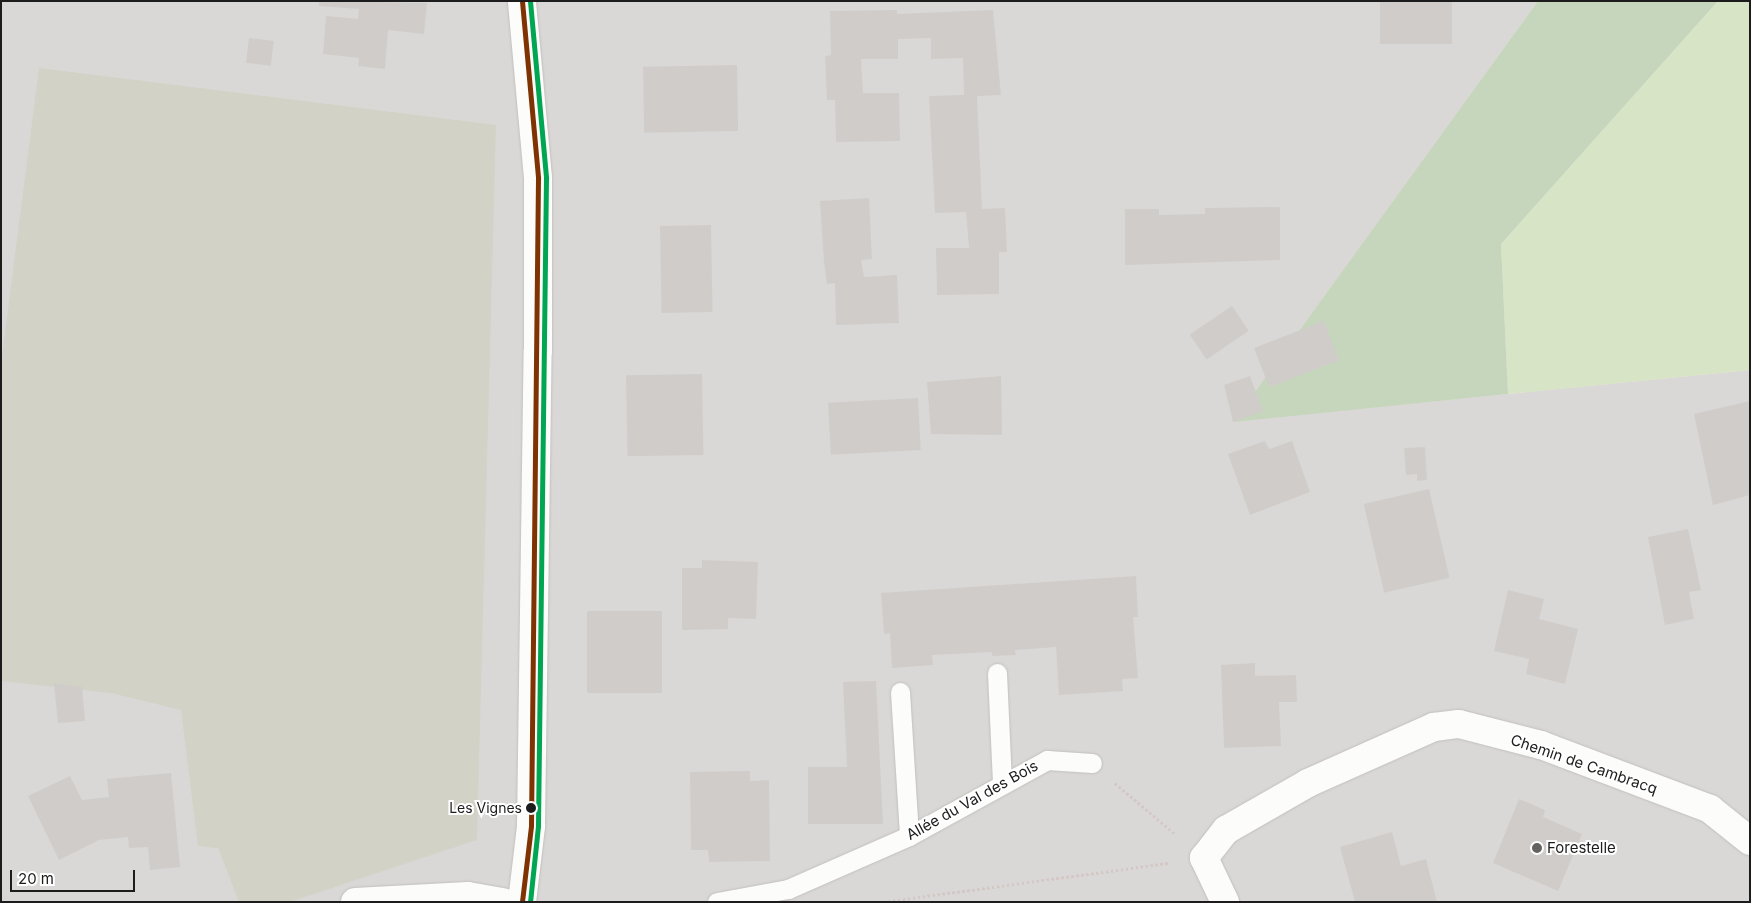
<!DOCTYPE html>
<meta charset="utf-8">
<style>
body{margin:0}
#map{position:relative;width:1751px;height:903px;overflow:hidden;background:#ebe8e5;font-family:Inter,sans-serif}
div>[style]{position:absolute}
.residential>*{inset:0;background:#dad8d6}
.construction>*{inset:0;background:#d3d2c7}
.grass>*{inset:0;background:#d7e5c6}
.forest>*{inset:0;background:#c6d6bc}
.building>*{inset:0;background:#d0ccca;transform-origin:0 0}
.path>*{height:3px;margin-top:-1.5px;transform-origin:0;background:repeating-linear-gradient(90deg,#d4c8c6 0 2.5px,transparent 0 5px)}
.roads{filter:drop-shadow(0 0 1px #c2c0bf) drop-shadow(0 0 1px #c2c0bf)}
.lane>*{height:19px;margin:-9.5px;padding:0 9.5px;transform-origin:9.5px;border-radius:9.5px;background:#fcfcfb}
.street>*{height:28px;margin:-14px;padding:0 14px;transform-origin:14px;border-radius:14px;background:#fcfcfb}
.bus-1>*{height:5px;margin:-2.5px;padding:0 2.5px;transform-origin:2.5px;border-radius:2.5px;background:#7f3302}
.bus-2>*{height:5px;margin:-2.5px;padding:0 2.5px;transform-origin:2.5px;border-radius:2.5px;background:#00a651}
.dots>*{width:14px;height:14px;translate:-50% -50%;box-sizing:border-box;border:2px solid #fff;border-radius:50%}
span{translate:-50% -50%;white-space:nowrap;text-align:center;line-height:1.15;-webkit-text-stroke:4px #fff;paint-order:stroke}
.bus-label{font-size:14px;color:#1c1c1c}
.right{translate:-100% -50%;text-align:right}
.street-label{font-size:15px;color:#1c1c1c}
.poi-label{font-size:15px;color:#1c1c1c}
.left{translate:0 -50%;text-align:left}
.frame{position:absolute;inset:0;border:2px solid #1c1c1c;pointer-events:none}
.scale{position:absolute;left:10px;top:870px;width:125px;height:22px;box-sizing:border-box;border:2px solid #1c1c1c;border-top:0;padding-left:6px;font-size:15px;line-height:18px;white-space:nowrap;color:#1c1c1c;-webkit-text-stroke:4px #fff;paint-order:stroke}
</style>
<div id="map">
<div class="residential">
<i style="clip-path:polygon(1px 1px,1538px 1px,1234px 421px,1750px 370px,1750px 902px,1px 902px)"></i>
</div>
<div class="construction">
<i style="clip-path:polygon(39px 68px,496px 125px,477px 840px,290px 902px,239px 902px,218px 848px,198px 846px,181px 710px,111px 693px,1px 681px,1px 364px)"></i>
</div>
<div class="grass">
<i style="clip-path:polygon(1718px 1px,1750px 1px,1750px 370px,1508px 394px,1501px 244px)"></i>
</div>
<div class="forest">
<i style="clip-path:polygon(1538px 1px,1718px 1px,1501px 244px,1508px 394px,1233px 422px)"></i>
</div>
<div class="building">
<i style="clip-path:polygon(319px 1px,427px 3px,424px 34px,388px 30px,385px 69px,358px 66px,359px 58px,323px 54px,326px 16px,358px 19px,359px 9px,319px 6px)"></i>
<i style="left:1380px;top:1px;width:72px;height:43px"></i>
<i style="clip-path:polygon(897px 10px,897px 14px,993px 10px,1001px 95px,977px 96px,982px 209px,1005px 208px,1007px 252px,999px 252px,999px 294px,937px 295px,936px 248px,969px 248px,966px 212px,935px 213px,929px 96px,964px 95px,963px 58px,931px 59px,931px 38px,898px 39px,898px 59px,861px 59px,863px 93px,899px 93px,900px 141px,836px 142px,835px 100px,827px 100px,825px 56px,831px 55px,830px 11px)"></i>
<i style="left:249px;top:38px;width:25px;height:25px;rotate:7deg"></i>
<i style="left:737px;top:65px;width:66px;height:94px;rotate:89deg"></i>
<i style="clip-path:polygon(869px 198px,872px 259px,861px 260px,864px 277px,897px 275px,899px 323px,836px 325px,835px 283px,827px 284px,824px 262px,820px 201px)"></i>
<i style="clip-path:polygon(1280px 207px,1280px 260px,1125px 265px,1125px 209px,1159px 209px,1159px 215px,1205px 214px,1205px 208px)"></i>
<i style="left:711px;top:225px;width:87px;height:51px;rotate:89deg"></i>
<i style="left:1232px;top:306px;width:30px;height:51px;rotate:56deg"></i>
<i style="left:1324px;top:321px;width:42px;height:75px;rotate:69deg"></i>
<i style="left:702px;top:374px;width:81px;height:76px;rotate:89deg"></i>
<i style="clip-path:polygon(1001px 376px,1002px 435px,931px 434px,927px 382px)"></i>
<i style="clip-path:polygon(1250px 376px,1263px 411px,1233px 422px,1224px 385px)"></i>
<i style="left:918px;top:398px;width:52px;height:90px;rotate:87deg"></i>
<i style="clip-path:polygon(1750px 401px,1750px 495px,1713px 505px,1694px 414px)"></i>
<i style="clip-path:polygon(1265px 441px,1269px 449px,1292px 441px,1310px 492px,1250px 515px,1228px 454px)"></i>
<i style="clip-path:polygon(1425px 447px,1427px 480px,1417px 481px,1417px 474px,1406px 475px,1404px 448px)"></i>
<i style="left:1429px;top:489px;width:91px;height:67px;rotate:77deg"></i>
<i style="clip-path:polygon(1688px 529px,1701px 590px,1689px 592px,1694px 619px,1665px 625px,1648px 537px)"></i>
<i style="clip-path:polygon(702px 560px,758px 562px,756px 619px,728px 618px,728px 629px,682px 630px,682px 568px,702px 568px)"></i>
<i style="clip-path:polygon(1136px 576px,1138px 617px,1133px 617px,1138px 678px,1122px 679px,1123px 691px,1059px 695px,1056px 647px,1015px 650px,1016px 655px,992px 656px,992px 652px,932px 655px,933px 665px,892px 668px,890px 633px,884px 634px,881px 593px)"></i>
<i style="clip-path:polygon(1508px 590px,1544px 599px,1539px 619px,1578px 629px,1565px 684px,1526px 674px,1529px 659px,1494px 651px)"></i>
<i style="left:587px;top:611px;width:75px;height:82px"></i>
<i style="clip-path:polygon(1255px 663px,1255px 676px,1296px 675px,1297px 702px,1279px 702px,1281px 746px,1224px 748px,1221px 665px)"></i>
<i style="clip-path:polygon(876px 681px,883px 824px,808px 824px,808px 767px,847px 767px,843px 682px)"></i>
<i style="clip-path:polygon(54px 683px,82px 687px,85px 721px,58px 723px)"></i>
<i style="clip-path:polygon(750px 771px,750px 781px,769px 780px,770px 861px,709px 862px,708px 850px,691px 850px,690px 772px)"></i>
<i style="clip-path:polygon(171px 773px,180px 867px,150px 870px,148px 847px,129px 848px,128px 837px,99px 840px,59px 860px,28px 796px,70px 776px,82px 800px,109px 797px,107px 779px)"></i>
<i style="clip-path:polygon(1519px 799px,1545px 810px,1543px 817px,1582px 834px,1558px 891px,1493px 863px)"></i>
<i style="clip-path:polygon(1392px 832px,1401px 866px,1426px 859px,1437px 902px,1355px 902px,1340px 847px)"></i>
</div>
<div class="path">
<i style="left:1115px;top:783px;width:80px;rotate:40.4deg"></i>
<i style="left:883px;top:902px;width:288px;rotate:-7.8deg"></i>
</div>
<div class="roads">
<div class="lane">
<i style="left:997px;top:673px;width:111px;rotate:87.4deg"></i>
<i style="left:900px;top:692px;width:144px;rotate:86.4deg"></i>
<i style="left:717px;top:902px;width:72px;rotate:-10.4deg"></i>
<i style="left:788px;top:889px;width:132px;rotate:-23.7deg"></i>
<i style="left:909px;top:836px;width:158px;rotate:-28.8deg"></i>
<i style="left:1047px;top:760px;width:45px;rotate:3.8deg"></i>
</div>
<div class="street">
<i style="left:355px;top:902px;width:113px;rotate:-3deg"></i>
<i style="left:468px;top:896px;width:36px;rotate:10deg"></i>
<i style="left:522px;top:902px;width:77px;rotate:-83.2deg"></i>
<i style="left:531px;top:826px;width:475px;rotate:-89.2deg"></i>
<i style="left:538px;top:351px;width:173px;rotate:-90deg"></i>
<i style="left:538px;top:178px;width:178px;rotate:-95.2deg"></i>
<i style="left:1225px;top:902px;width:49px;rotate:-115.5deg"></i>
<i style="left:1204px;top:858px;width:36px;rotate:-52deg"></i>
<i style="left:1226px;top:830px;width:95px;rotate:-29.8deg"></i>
<i style="left:1308px;top:783px;width:138px;rotate:-24deg"></i>
<i style="left:1434px;top:727px;width:25px;rotate:-7deg"></i>
<i style="left:1459px;top:724px;width:85px;rotate:14.4deg"></i>
<i style="left:1541px;top:745px;width:181px;rotate:20.7deg"></i>
<i style="left:1710px;top:809px;width:51px;rotate:38.7deg"></i>
</div>
</div>
<div class="bus-1">
<i style="left:522px;top:1px;width:178px;rotate:84.8deg"></i>
<i style="left:538px;top:178px;width:648px;rotate:90.62deg"></i>
<i style="left:531px;top:826px;width:77px;rotate:96.8deg"></i>
</div>
<div class="bus-2">
<i style="left:530px;top:1px;width:178px;rotate:84.8deg"></i>
<i style="left:546px;top:178px;width:648px;rotate:90.71deg"></i>
<i style="left:538px;top:826px;width:76px;rotate:96deg"></i>
</div>
<div class="dots">
<i style="left:531px;top:808px;background:#1c1c1c"></i>
<i style="left:1537px;top:848px;background:#646362"></i>
</div>
<div class="bus-label">
<span class="right" style="left:522px;top:808px">Les Vignes</span>
</div>
<div class="street-label">
<span style="left:1584px;top:764px;rotate:19deg">Chemin de Cambracq</span>
<span style="left:972px;top:800px;rotate:-29deg">Allée du Val des Bois</span>
</div>
<div class="poi-label">
<span class="left" style="left:1547px;top:848px">Forestelle</span>
</div>
<div class="frame"></div>
<div class="scale">20 m</div>
</div>
